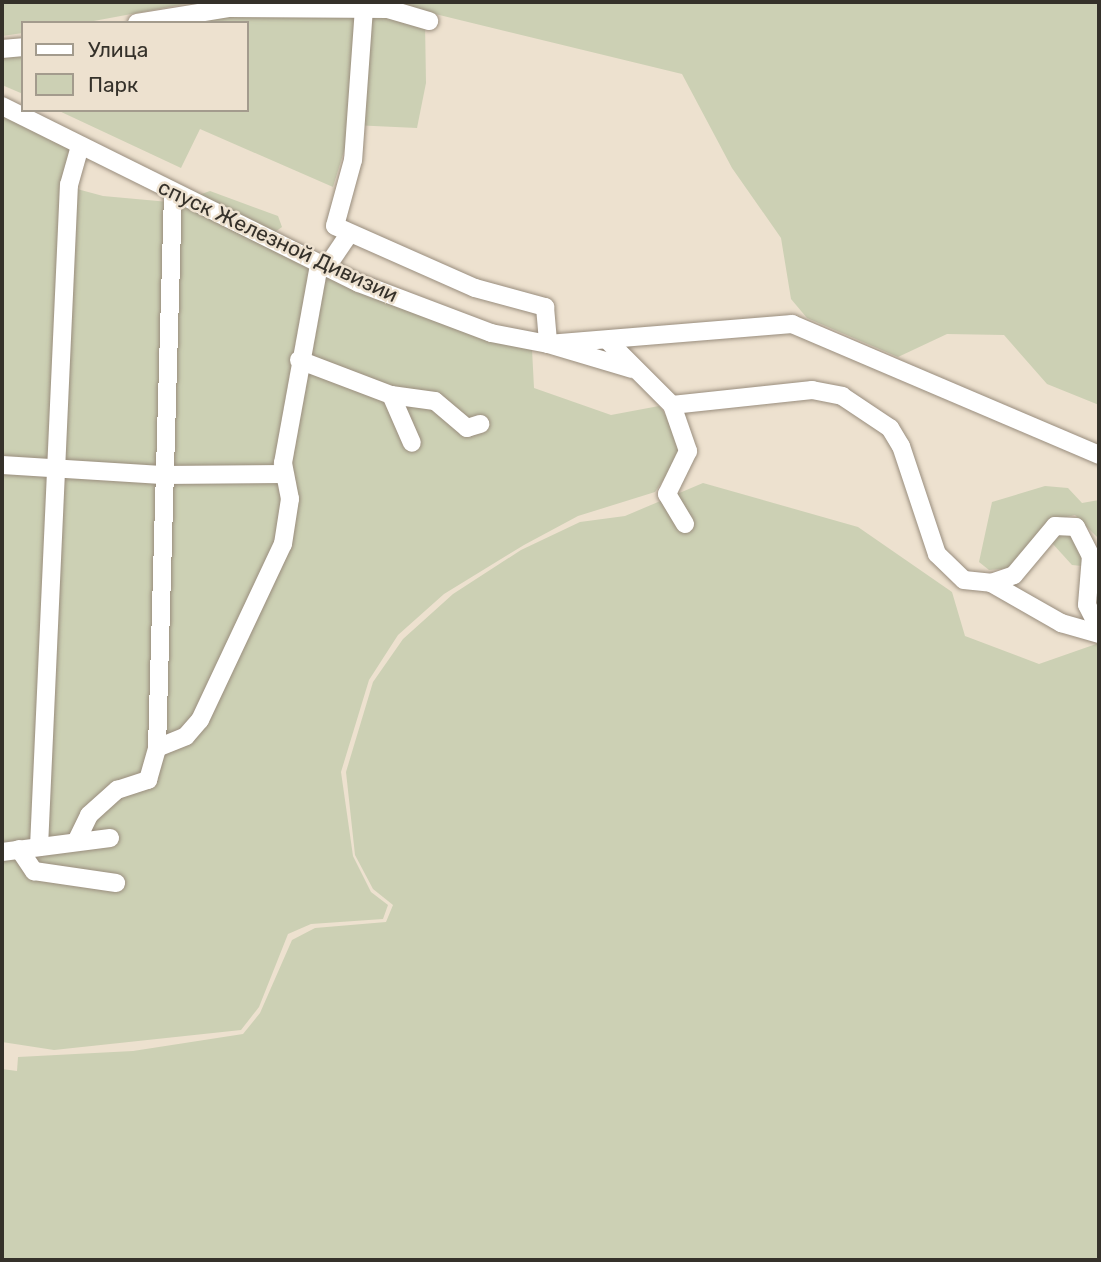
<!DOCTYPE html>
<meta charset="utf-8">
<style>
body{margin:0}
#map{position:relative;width:1101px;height:1262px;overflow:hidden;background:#ede1cf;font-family:Rubik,sans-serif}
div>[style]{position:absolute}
.green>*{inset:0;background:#ccd0b4}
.roads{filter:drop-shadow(0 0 2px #998d7d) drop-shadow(0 0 2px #998d7d)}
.minor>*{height:18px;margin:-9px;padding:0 9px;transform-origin:9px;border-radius:9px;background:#fff}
span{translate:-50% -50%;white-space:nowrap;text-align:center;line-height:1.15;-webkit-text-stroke:5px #ede1cf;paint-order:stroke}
.street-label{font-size:21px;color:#35312a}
.frame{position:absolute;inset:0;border:4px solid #35312a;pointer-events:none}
.legend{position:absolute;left:21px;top:21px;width:228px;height:91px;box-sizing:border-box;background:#ede1cf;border:2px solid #a39b8d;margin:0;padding:9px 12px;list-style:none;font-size:21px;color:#35312a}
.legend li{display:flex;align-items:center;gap:14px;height:35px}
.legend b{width:35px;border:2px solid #a39b8d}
</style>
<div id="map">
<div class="green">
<i style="clip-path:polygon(2px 2px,196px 2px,83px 23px,23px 23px,23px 33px,2px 36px)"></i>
<i style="clip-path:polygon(386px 2px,1099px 2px,1099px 405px,1047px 384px,1004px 335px,947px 334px,898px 357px,807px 318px,791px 299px,781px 238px,732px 168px,682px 74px)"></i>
<i style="clip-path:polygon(236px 11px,386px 12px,425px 22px,426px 83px,417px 128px,352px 125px,333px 187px,200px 129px,181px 168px,57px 110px,247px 110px,247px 23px,167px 23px)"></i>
<i style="clip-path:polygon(23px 54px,23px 94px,2px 85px,2px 58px)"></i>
<i style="clip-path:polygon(2px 113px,74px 151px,66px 186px,103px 196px,180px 203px,532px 349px,534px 388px,611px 415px,659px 406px,688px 444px,655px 492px,578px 516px,524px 545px,444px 594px,398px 635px,369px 680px,341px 772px,353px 856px,371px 892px,388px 905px,383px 919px,311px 924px,288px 934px,259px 1007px,241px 1030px,54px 1050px,2px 1042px)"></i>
<i style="clip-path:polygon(210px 191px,278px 216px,282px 227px,275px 232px,196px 196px)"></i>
<i style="clip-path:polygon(703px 483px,858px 527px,952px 592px,965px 636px,1039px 664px,1099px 643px,1099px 1260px,2px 1260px,2px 1069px,17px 1071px,18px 1057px,133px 1051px,243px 1034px,260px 1013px,292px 940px,315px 928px,386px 922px,393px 905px,373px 889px,355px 855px,346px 772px,373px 682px,403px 639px,453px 594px,521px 550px,580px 522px,625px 516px)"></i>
<i style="clip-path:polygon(1045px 486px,1068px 488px,1082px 503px,1099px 500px,1099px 613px,1097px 537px,1075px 515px,1054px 520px,1013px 568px,989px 570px,979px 562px,992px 502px)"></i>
<i style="clip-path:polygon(1065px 529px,1084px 548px,1082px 566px,1072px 565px,1052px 543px)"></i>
</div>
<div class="roads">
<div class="minor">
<i style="left:364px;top:8px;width:152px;rotate:94.1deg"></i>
<i style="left:353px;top:160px;width:68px;rotate:105.3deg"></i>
<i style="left:335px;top:226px;width:153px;rotate:23.9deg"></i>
<i style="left:475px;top:288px;width:73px;rotate:15.2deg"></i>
<i style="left:545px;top:307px;width:37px;rotate:85deg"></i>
<i style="left:548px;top:344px;width:88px;rotate:16.6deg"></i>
<i style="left:137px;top:23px;width:94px;rotate:-9.2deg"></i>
<i style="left:230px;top:8px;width:158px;rotate:0.4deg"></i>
<i style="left:388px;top:9px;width:43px;rotate:16.3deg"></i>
<i style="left:2px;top:49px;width:21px;rotate:-5deg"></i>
<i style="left:2px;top:106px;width:398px;rotate:26.4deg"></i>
<i style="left:359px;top:283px;width:141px;rotate:20.7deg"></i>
<i style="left:491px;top:333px;width:58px;rotate:10.9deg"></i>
<i style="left:548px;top:344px;width:245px;rotate:-4.7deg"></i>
<i style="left:792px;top:324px;width:334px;rotate:23.1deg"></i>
<i style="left:326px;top:268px;width:41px;rotate:-55.9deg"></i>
<i style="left:607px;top:340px;width:92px;rotate:45deg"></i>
<i style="left:672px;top:405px;width:141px;rotate:-6.1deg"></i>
<i style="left:812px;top:390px;width:31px;rotate:11deg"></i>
<i style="left:842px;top:396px;width:58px;rotate:33.7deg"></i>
<i style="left:890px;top:428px;width:21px;rotate:59deg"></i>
<i style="left:901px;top:446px;width:114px;rotate:71.6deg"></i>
<i style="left:937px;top:554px;width:37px;rotate:44deg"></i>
<i style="left:964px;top:580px;width:27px;rotate:6deg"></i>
<i style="left:991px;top:583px;width:24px;rotate:-19deg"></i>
<i style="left:1014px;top:575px;width:64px;rotate:-50.1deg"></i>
<i style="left:1055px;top:526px;width:21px;rotate:3deg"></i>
<i style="left:1076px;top:527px;width:33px;rotate:63deg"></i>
<i style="left:1091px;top:556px;width:49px;rotate:94.7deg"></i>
<i style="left:1087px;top:605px;width:27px;rotate:63deg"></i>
<i style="left:299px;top:360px;width:98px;rotate:20.8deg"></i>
<i style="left:391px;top:395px;width:44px;rotate:7.8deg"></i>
<i style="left:435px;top:401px;width:42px;rotate:40.2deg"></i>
<i style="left:467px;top:428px;width:14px;rotate:-17deg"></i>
<i style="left:391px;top:395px;width:52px;rotate:66.4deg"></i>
<i style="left:672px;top:405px;width:49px;rotate:70.8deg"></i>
<i style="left:688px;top:451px;width:48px;rotate:116deg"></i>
<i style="left:667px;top:494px;width:35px;rotate:59deg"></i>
<i style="left:2px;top:465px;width:160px;rotate:3.6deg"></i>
<i style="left:162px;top:475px;width:121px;rotate:-0.5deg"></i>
<i style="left:991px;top:583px;width:81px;rotate:29.7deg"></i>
<i style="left:1061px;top:623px;width:40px;rotate:16deg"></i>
<i style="left:157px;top:748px;width:31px;rotate:-22deg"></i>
<i style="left:186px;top:736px;width:21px;rotate:-49deg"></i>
<i style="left:200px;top:720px;width:195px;rotate:-64.8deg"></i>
<i style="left:283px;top:544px;width:46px;rotate:-81.2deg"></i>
<i style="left:290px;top:499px;width:37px;rotate:-101deg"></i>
<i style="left:283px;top:463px;width:202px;rotate:-79.7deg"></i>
<i style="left:76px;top:842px;width:30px;rotate:-64deg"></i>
<i style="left:89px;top:815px;width:38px;rotate:-42deg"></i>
<i style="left:117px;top:790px;width:33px;rotate:-18deg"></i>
<i style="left:148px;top:780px;width:33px;rotate:-74deg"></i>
<i style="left:157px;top:748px;width:556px;rotate:-88.35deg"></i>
<i style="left:39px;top:847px;width:663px;rotate:-87.41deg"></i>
<i style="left:69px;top:185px;width:41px;rotate:-74.2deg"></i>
<i style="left:19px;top:849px;width:27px;rotate:56deg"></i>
<i style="left:34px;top:871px;width:83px;rotate:8.3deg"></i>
<i style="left:2px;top:852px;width:109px;rotate:-7.4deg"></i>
</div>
</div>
<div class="street-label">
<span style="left:278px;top:241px;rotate:25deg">спуск Железной Дивизии</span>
</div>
<div class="frame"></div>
<ul class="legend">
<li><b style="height:9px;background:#fff"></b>Улица</li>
<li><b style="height:19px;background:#ccd0b4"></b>Парк</li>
</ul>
</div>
